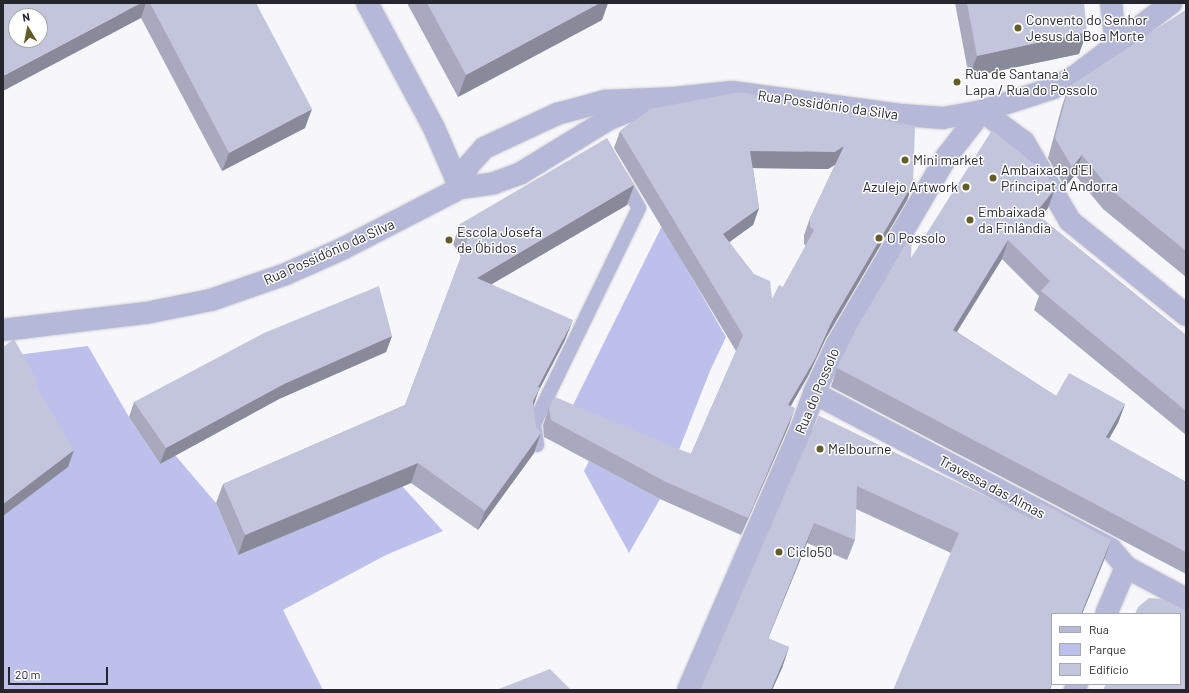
<!DOCTYPE html>
<meta charset="utf-8">
<style>
body{margin:0}
#map{position:relative;width:1189px;height:693px;overflow:hidden;background:#f6f6fb;font-family:Barlow,sans-serif}
div>[style]{position:absolute}
.green>*{inset:0;background:#bdc0eb}
.roads{filter:drop-shadow(0 0 1px #d1d1d6) drop-shadow(0 0 1px #d1d1d6)}
.service>*{height:14px;margin:-7px;padding:0 7px;transform-origin:7px;border-radius:7px;background:#b6b8d7}
.minor>*{height:22px;margin:-11px;padding:0 11px;transform-origin:11px;border-radius:11px;background:#b6b8d7}
.wall>*{inset:0;background:#a8a9bd}
.shaded-wall>*{inset:0;background:#888a9a}
.building>*{inset:0;background:#c3c5dc}
.dots>*{width:11px;height:11px;translate:-50% -50%;box-sizing:border-box;border:2px solid #fff;border-radius:50%}
span{translate:-50% -50%;white-space:nowrap;text-align:center;line-height:1.15;-webkit-text-stroke:3px #fff;paint-order:stroke}
.poi-label{font-size:14px;color:#26262f}
.left{translate:0 -50%;text-align:left}
.right{translate:-100% -50%;text-align:right}
.street-label{font-size:14px;color:#26262f}
.frame{position:absolute;inset:0;border:4px solid #26262f;pointer-events:none}
.legend{position:absolute;left:1051px;top:613px;width:130px;height:72px;box-sizing:border-box;background:#fff;border:1px solid #a8a8ac;margin:0;padding:5px 7px;list-style:none;font-size:12px;color:#26262f}
.legend li{display:flex;align-items:center;gap:8px;height:20px}
.legend b{width:20px;border:1px solid #a8a8ac}
.north{position:absolute;left:8px;top:8px;width:40px;height:40px;box-sizing:border-box;background:#fff;border:1px solid #a8a8ac;border-radius:50%;rotate:350deg;font-size:11px;font-weight:700;line-height:16px;text-align:center;color:#26262f}
.north::after{content:'';display:block;margin:auto;width:14px;height:18px;background:#635d29;clip-path:polygon(50% 0,100% 100%,50% 72%,0 100%)}
.scale{position:absolute;left:8px;top:667px;width:100px;height:18px;box-sizing:border-box;border:2px solid #26262f;border-top:0;padding-left:5px;font-size:12px;line-height:14px;white-space:nowrap;color:#26262f;-webkit-text-stroke:3px #fff;paint-order:stroke}
</style>
<div id="map">
<div class="green">
<i style="clip-path:polygon(662px 226px,726px 337px,710px 371px,673px 465px,565px 421px)"></i>
<i style="clip-path:polygon(88px 346px,129px 417px,160px 464px,175px 455px,216px 503px,238px 555px,402px 486px,443px 531px,386px 555px,283px 610px,323px 690px,3px 690px,3px 516px,8px 356px)"></i>
<i style="clip-path:polygon(589px 461px,660px 499px,629px 553px,584px 471px)"></i>
</div>
<div class="roads">
<div class="service">
<i style="left:537px;top:445px;width:21px;rotate:-98deg"></i>
<i style="left:534px;top:424px;width:240px;rotate:-64.1deg"></i>
<i style="left:639px;top:208px;width:34px;rotate:-120deg"></i>
</div>
<div class="minor">
<i style="left:367px;top:3px;width:142px;rotate:61.8deg"></i>
<i style="left:434px;top:128px;width:65px;rotate:66.6deg"></i>
<i style="left:1111px;top:3px;width:42px;rotate:83.2deg"></i>
<i style="left:982px;top:111px;width:52px;rotate:36.4deg"></i>
<i style="left:1024px;top:142px;width:91px;rotate:59.8deg"></i>
<i style="left:1070px;top:221px;width:149px;rotate:39deg"></i>
<i style="left:460px;top:188px;width:23px;rotate:-70deg"></i>
<i style="left:468px;top:166px;width:24px;rotate:-48deg"></i>
<i style="left:484px;top:148px;width:81px;rotate:-25deg"></i>
<i style="left:557px;top:114px;width:50px;rotate:-15.2deg"></i>
<i style="left:605px;top:101px;width:69px;rotate:-2.5deg"></i>
<i style="left:674px;top:98px;width:58px;rotate:-5.9deg"></i>
<i style="left:732px;top:92px;width:172px;rotate:7.7deg"></i>
<i style="left:902px;top:115px;width:41px;rotate:4.2deg"></i>
<i style="left:943px;top:118px;width:40px;rotate:-10deg"></i>
<i style="left:982px;top:111px;width:75px;rotate:-17.9deg"></i>
<i style="left:1053px;top:88px;width:24px;rotate:-28deg"></i>
<i style="left:1074px;top:77px;width:122px;rotate:-37.3deg"></i>
<i style="left:3px;top:330px;width:144px;rotate:-6.8deg"></i>
<i style="left:146px;top:313px;width:66px;rotate:-11.3deg"></i>
<i style="left:211px;top:300px;width:79px;rotate:-19.1deg"></i>
<i style="left:286px;top:274px;width:64px;rotate:-24.1deg"></i>
<i style="left:344px;top:248px;width:131px;rotate:-27.3deg"></i>
<i style="left:460px;top:188px;width:34px;rotate:-8deg"></i>
<i style="left:494px;top:183px;width:29px;rotate:-20deg"></i>
<i style="left:521px;top:173px;width:103px;rotate:-31.5deg"></i>
<i style="left:609px;top:119px;width:39px;rotate:-21deg"></i>
<i style="left:814px;top:393px;width:335px;rotate:27.7deg"></i>
<i style="left:1111px;top:549px;width:23px;rotate:50deg"></i>
<i style="left:1126px;top:567px;width:68px;rotate:28.1deg"></i>
<i style="left:1106px;top:614px;width:51px;rotate:-66.9deg"></i>
<i style="left:688px;top:690px;width:284px;rotate:-66.6deg"></i>
<i style="left:801px;top:429px;width:38px;rotate:-70deg"></i>
<i style="left:814px;top:393px;width:54px;rotate:-64.9deg"></i>
<i style="left:837px;top:344px;width:218px;rotate:-59.7deg"></i>
<i style="left:947px;top:156px;width:57px;rotate:-52.1deg"></i>
<i style="left:1075px;top:690px;width:6px;rotate:-72deg"></i>
</div>
</div>
<div class="wall">
<i style="clip-path:polygon(3px 3px,256px 3px,305px 128px,222px 171px,141px 18px)"></i>
<i style="clip-path:polygon(407px 3px,608px 3px,602px 20px,458px 97px)"></i>
<i style="clip-path:polygon(955px 3px,1084px 3px,1079px 54px,969px 77px)"></i>
<i style="clip-path:polygon(1186px 10px,1186px 277px,1103px 209px,1075px 175px,1065px 187px,1048px 158px,1062px 106px,1069px 86px)"></i>
<i style="clip-path:polygon(evenodd,650px 109px,913px 183px,907px 200px,826px 338px,808px 376px,791px 406px,789px 425px,741px 535px,660px 499px,544px 437px,543px 425px,549px 408px,691px 454px,736px 351px,614px 148px,620px 131px,650px 109px,835px 165px,810px 218px,804px 235px,804px 244px,806px 246px,783px 287px,772px 299px,729px 242px,753px 225px,759px 208px,753px 168px,828px 169px,835px 165px)"></i>
<i style="clip-path:polygon(634px 185px,627px 205px,491px 284px,565px 340px,538px 392px,534px 405px,534px 453px,478px 530px,411px 483px,238px 555px,216px 503px,223px 484px,405px 405px,461px 257px,453px 244px,460px 224px)"></i>
<i style="clip-path:polygon(1048px 208px,1040px 217px,1186px 335px,1186px 435px,1034px 310px,1039px 296px,1002px 259px,957px 332px,1056px 396px,1125px 404px,1118px 423px,1109px 439px,1186px 482px,1186px 574px,831px 387px,837px 368px,911px 258px)"></i>
<i style="clip-path:polygon(392px 336px,386px 352px,279px 399px,160px 464px,129px 417px,134px 402px)"></i>
<i style="clip-path:polygon(819px 416px,1032px 519px,1111px 540px,1104px 560px,1082px 614px,1052px 614px,1052px 684px,1050px 690px,951px 553px,856px 509px,855px 540px,847px 560px,807px 543px,768px 639px,789px 647px,782px 668px,772px 690px,700px 690px)"></i>
</div>
<div class="shaded-wall">
<i style="clip-path:polygon(141px 3px,146px 3px,141px 18px,3px 91px,3px 76px)"></i>
<i style="clip-path:polygon(600px 3px,608px 3px,602px 20px,458px 97px,466px 75px)"></i>
<i style="clip-path:polygon(1087px 32px,1079px 54px,969px 77px,977px 56px)"></i>
<i style="clip-path:polygon(312px 109px,305px 128px,222px 171px,229px 153px)"></i>
<i style="clip-path:polygon(844px 146px,838px 163px,828px 169px,744px 168px,750px 151px)"></i>
<i style="clip-path:polygon(1082px 155px,1075px 175px,1065px 187px,1072px 167px)"></i>
<i style="clip-path:polygon(913px 183px,907px 200px,826px 338px,808px 376px,781px 422px,788px 405px,832px 321px)"></i>
<i style="clip-path:polygon(634px 185px,627px 205px,470px 297px,477px 278px)"></i>
<i style="clip-path:polygon(1055px 189px,1048px 208px,1028px 232px,1035px 213px)"></i>
<i style="clip-path:polygon(759px 208px,753px 225px,717px 251px,723px 234px)"></i>
<i style="clip-path:polygon(1008px 240px,1002px 259px,946px 349px,953px 330px)"></i>
<i style="clip-path:polygon(573px 320px,565px 340px,538px 392px,533px 407px,526px 421px,538px 387px)"></i>
<i style="clip-path:polygon(392px 336px,386px 352px,279px 399px,160px 464px,166px 448px,284px 384px)"></i>
<i style="clip-path:polygon(1125px 404px,1118px 423px,1099px 456px,1106px 437px)"></i>
<i style="clip-path:polygon(795px 408px,789px 425px,741px 535px,748px 518px)"></i>
<i style="clip-path:polygon(541px 433px,534px 453px,478px 530px,485px 511px)"></i>
<i style="clip-path:polygon(74px 450px,68px 467px,3px 516px,3px 504px)"></i>
<i style="clip-path:polygon(418px 463px,411px 483px,238px 555px,245px 535px)"></i>
<i style="clip-path:polygon(814px 523px,807px 543px,760px 658px)"></i>
<i style="clip-path:polygon(1111px 540px,1104px 560px,1082px 614px,1081px 614px)"></i>
<i style="clip-path:polygon(789px 647px,782px 668px,772px 690px,771px 690px)"></i>
</div>
<div class="building">
<i style="clip-path:polygon(evenodd,3px 3px,141px 3px,3px 76px,3px 3px,16px 16px,40px 16px,40px 40px,16px 40px,16px 16px)"></i>
<i style="clip-path:polygon(150px 3px,256px 3px,312px 109px,229px 153px)"></i>
<i style="clip-path:polygon(427px 3px,600px 3px,466px 75px)"></i>
<i style="clip-path:polygon(967px 3px,1084px 3px,1087px 32px,977px 56px)"></i>
<i style="clip-path:polygon(1186px 10px,1186px 251px,1110px 189px,1082px 155px,1072px 167px,1055px 138px,1069px 86px)"></i>
<i style="clip-path:polygon(evenodd,740px 92px,915px 126px,913px 183px,832px 321px,815px 359px,788px 405px,795px 408px,748px 518px,666px 482px,551px 420px,549px 408px,555px 397px,691px 454px,743px 335px,620px 131px,650px 109px,740px 92px,844px 146px,810px 218px,810px 227px,814px 230px,783px 287px,779px 285px,772px 299px,770px 281px,754px 274px,723px 234px,759px 208px,750px 151px,835px 152px,844px 146px)"></i>
<i style="clip-path:polygon(992px 130px,1045px 173px,1055px 189px,1035px 213px,1186px 335px,1186px 411px,1041px 291px,1050px 281px,1008px 240px,953px 330px,1056px 396px,1069px 373px,1125px 404px,1106px 437px,1186px 482px,1186px 552px,837px 368px,855px 331px,912px 233px,911px 258px)"></i>
<i style="clip-path:polygon(607px 138px,634px 185px,477px 278px,573px 320px,538px 387px,540px 388px,533px 401px,536px 427px,541px 433px,485px 511px,418px 463px,245px 535px,223px 484px,405px 405px,468px 238px,460px 224px)"></i>
<i style="clip-path:polygon(379px 286px,392px 336px,284px 384px,166px 448px,134px 402px,264px 333px)"></i>
<i style="clip-path:polygon(14px 339px,38px 382px,35px 384px,74px 450px,3px 504px,3px 347px)"></i>
<i style="clip-path:polygon(819px 416px,1032px 519px,1040px 502px,1111px 540px,1081px 614px,1052px 614px,1052px 682px,1049px 690px,893px 690px,959px 533px,857px 486px,855px 540px,814px 523px,768px 638px,789px 647px,771px 690px,700px 690px)"></i>
<i style="clip-path:polygon(1149px 598px,1163px 599px,1186px 611px,1186px 688px,1185px 690px,1103px 690px,1106px 684px,1180px 684px,1180px 614px,1135px 614px,1138px 607px)"></i>
<i style="clip-path:polygon(550px 669px,571px 690px,496px 690px)"></i>
</div>
<div class="dots">
<i style="left:1018px;top:28px;background:#635d29"></i>
<i style="left:957px;top:82px;background:#635d29"></i>
<i style="left:905px;top:160px;background:#635d29"></i>
<i style="left:993px;top:178px;background:#635d29"></i>
<i style="left:966px;top:187px;background:#635d29"></i>
<i style="left:970px;top:220px;background:#635d29"></i>
<i style="left:879px;top:238px;background:#635d29"></i>
<i style="left:449px;top:240px;background:#635d29"></i>
<i style="left:820px;top:449px;background:#635d29"></i>
<i style="left:779px;top:552px;background:#635d29"></i>
</div>
<div class="poi-label">
<span class="left" style="left:1026px;top:28px">Convento do Senhor<br>Jesus da Boa Morte</span>
<span class="left" style="left:965px;top:82px">Rua de Santana à<br>Lapa / Rua do Possolo</span>
<span class="left" style="left:913px;top:160px">Mini market</span>
<span class="left" style="left:1001px;top:178px">Ambaixada d'El<br>Principat d Andorra</span>
<span class="right" style="left:958px;top:187px">Azulejo Artwork</span>
<span class="left" style="left:978px;top:220px">Embaixada<br>da Finlândia</span>
<span class="left" style="left:457px;top:240px">Escola Josefa<br>de Óbidos</span>
<span class="left" style="left:887px;top:238px">O Possolo</span>
<span class="left" style="left:828px;top:449px">Melbourne</span>
<span class="left" style="left:787px;top:552px">Ciclo50</span>
</div>
<div class="street-label">
<span style="left:828px;top:105px;rotate:8deg">Rua Possidónio da Silva</span>
<span style="left:329px;top:252px;rotate:-24deg">Rua Possidónio da Silva</span>
<span style="left:817px;top:391px;rotate:-67deg">Rua do Possolo</span>
<span style="left:992px;top:487px;rotate:28deg">Travessa das Almas</span>
</div>
<div class="frame"></div>
<ul class="legend">
<li><b style="height:5px;background:#b6b8d7"></b>Rua</li>
<li><b style="height:11px;background:#bdc0eb"></b>Parque</li>
<li><b style="height:11px;background:#c3c5dc"></b>Edifício</li>
</ul>
<div class="north">N</div>
<div class="scale">20 m</div>
</div>
